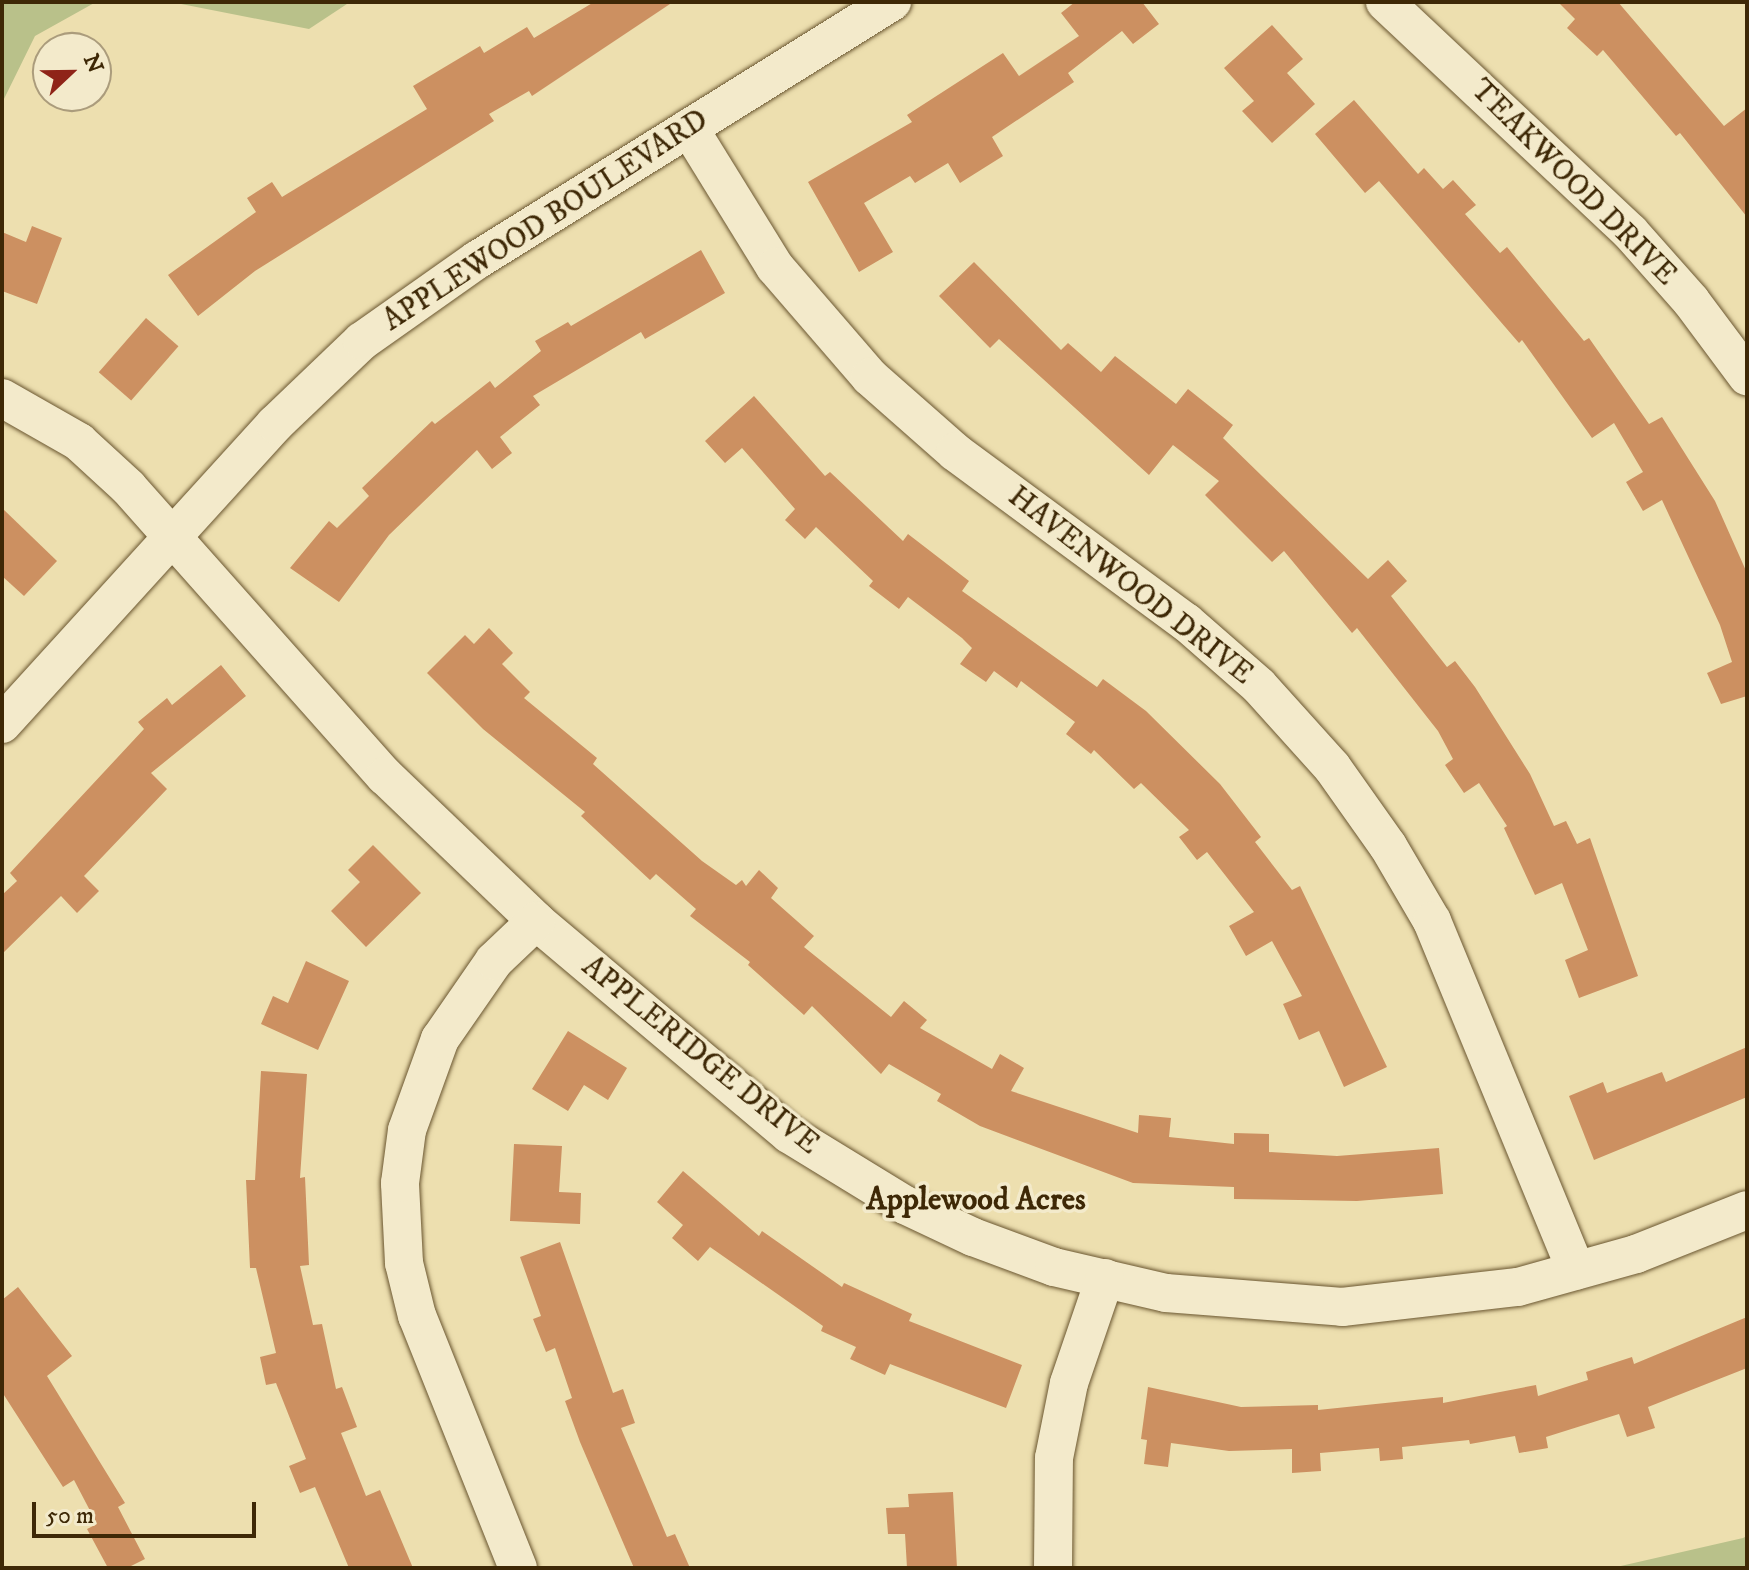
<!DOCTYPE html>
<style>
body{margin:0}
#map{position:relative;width:1749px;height:1570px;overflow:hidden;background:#eddfaf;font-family:"IM FELL DW Pica",serif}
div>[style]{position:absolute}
.green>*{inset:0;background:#b9c18a}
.building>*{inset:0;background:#cc9061;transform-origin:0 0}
.roads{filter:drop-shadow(0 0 2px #6a5630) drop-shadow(0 0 2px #6a5630)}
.minor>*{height:38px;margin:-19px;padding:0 19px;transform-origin:19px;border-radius:19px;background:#f3eacb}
span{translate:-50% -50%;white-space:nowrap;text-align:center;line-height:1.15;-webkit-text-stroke:7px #f3eacb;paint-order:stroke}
.street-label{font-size:30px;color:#3e2806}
.neighbourhood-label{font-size:32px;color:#3e2806;font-weight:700}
.frame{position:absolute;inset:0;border:4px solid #3e2806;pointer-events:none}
.north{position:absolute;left:32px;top:32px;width:80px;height:80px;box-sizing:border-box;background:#f3eacb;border:2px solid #ab9c7c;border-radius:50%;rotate:68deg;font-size:22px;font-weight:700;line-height:32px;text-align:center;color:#3e2806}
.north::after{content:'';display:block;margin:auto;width:28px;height:36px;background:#8f2418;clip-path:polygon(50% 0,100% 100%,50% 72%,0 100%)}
.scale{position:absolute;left:32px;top:1502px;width:224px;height:36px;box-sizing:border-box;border:4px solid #3e2806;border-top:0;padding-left:10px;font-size:24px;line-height:28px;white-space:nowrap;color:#3e2806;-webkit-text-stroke:6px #f3eacb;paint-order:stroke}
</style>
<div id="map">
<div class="green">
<i style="clip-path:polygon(2px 2px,96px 2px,35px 36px,2px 103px)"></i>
<i style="clip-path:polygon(171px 2px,350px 2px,309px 29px)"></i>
<i style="clip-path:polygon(1747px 1536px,1747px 1568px,1612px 1568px,1743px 1538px)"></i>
</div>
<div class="building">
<i style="clip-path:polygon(594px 2px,673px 2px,532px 96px,529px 91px,489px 114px,494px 121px,255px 271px,198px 316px,168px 275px,256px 212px,247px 198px,272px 182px,282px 197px,427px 109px,413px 86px,480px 46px,484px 53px,527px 27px,534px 38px)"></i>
<i style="clip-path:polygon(1075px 2px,1142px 2px,1159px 24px,1133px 44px,1122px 31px,1068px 73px,1074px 82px,992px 137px,1003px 156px,960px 183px,948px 163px,915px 183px,910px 176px,864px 203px,893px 252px,859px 272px,808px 182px,912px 122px,907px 115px,1003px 53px,1019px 76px,1079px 36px,1061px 13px)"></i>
<i style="clip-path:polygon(1558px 2px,1618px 2px,1724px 126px,1747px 108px,1747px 217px,1680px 133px,1676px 136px,1603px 50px,1597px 56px,1567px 28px,1575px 19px)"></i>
<i style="clip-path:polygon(1272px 25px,1303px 59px,1287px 73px,1315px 104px,1272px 143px,1242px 111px,1254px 101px,1224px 68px)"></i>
<i style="clip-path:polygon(1354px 100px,1418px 174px,1424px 168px,1443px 189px,1453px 180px,1476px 205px,1465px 214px,1500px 253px,1507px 247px,1584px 341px,1589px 338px,1649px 424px,1662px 417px,1715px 501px,1747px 573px,1747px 696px,1721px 704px,1707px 673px,1732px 662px,1720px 625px,1662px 500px,1643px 511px,1626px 482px,1643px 472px,1614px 423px,1592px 438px,1522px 340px,1519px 343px,1379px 181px,1365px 193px,1315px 134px)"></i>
<i style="clip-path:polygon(32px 226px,62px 238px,37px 304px,2px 291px,2px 232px,26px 242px)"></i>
<i style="clip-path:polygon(701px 250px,725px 293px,645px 339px,641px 332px,533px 396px,540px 405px,500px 437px,512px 453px,492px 469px,477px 450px,389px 535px,339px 602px,290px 568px,329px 521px,337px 528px,369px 496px,362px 488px,432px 421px,435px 424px,490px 381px,495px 388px,541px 351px,535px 341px,568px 322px,571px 326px)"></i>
<i style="clip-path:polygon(974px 262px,1061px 350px,1068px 343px,1101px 372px,1115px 356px,1176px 404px,1188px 389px,1233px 425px,1223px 438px,1368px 579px,1388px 560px,1407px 581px,1391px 596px,1447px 667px,1455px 661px,1475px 687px,1530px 774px,1554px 826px,1566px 821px,1577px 844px,1590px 838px,1638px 976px,1579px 998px,1565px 960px,1588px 950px,1562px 883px,1535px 895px,1504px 828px,1507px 826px,1479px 783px,1464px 793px,1445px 765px,1453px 759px,1438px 731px,1357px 628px,1352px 633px,1284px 551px,1272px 562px,1205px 495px,1219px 481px,1173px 445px,1149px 475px,999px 339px,990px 348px,939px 296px)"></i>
<i style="left:146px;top:318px;width:43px;height:72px;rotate:41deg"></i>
<i style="clip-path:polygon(754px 396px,825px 476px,830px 472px,903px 541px,908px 534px,969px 581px,962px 591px,1097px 687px,1103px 679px,1146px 711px,1220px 784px,1261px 837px,1255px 842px,1292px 890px,1300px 886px,1387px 1067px,1344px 1087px,1319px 1031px,1299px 1040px,1283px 1004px,1302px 996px,1272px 941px,1246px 956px,1229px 926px,1254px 912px,1207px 852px,1197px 860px,1179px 837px,1189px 830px,1141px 783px,1134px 789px,1094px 750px,1091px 754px,1066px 734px,1075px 722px,1021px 681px,1017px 688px,994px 671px,986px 682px,960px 664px,972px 648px,962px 638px,908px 597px,899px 609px,869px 586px,873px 581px,816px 527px,805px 539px,785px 520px,795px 509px,742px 448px,725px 463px,705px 441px)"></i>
<i style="clip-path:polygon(2px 508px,57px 561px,24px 596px,2px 576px)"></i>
<i style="clip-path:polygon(489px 628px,513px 653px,502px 664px,530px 692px,524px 698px,597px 758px,593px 764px,702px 861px,736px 885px,742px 880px,746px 886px,759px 870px,778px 888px,771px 898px,814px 936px,804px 947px,891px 1017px,904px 1001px,927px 1020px,920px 1028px,992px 1069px,1000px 1054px,1024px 1068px,1011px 1091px,1138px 1133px,1139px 1115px,1171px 1118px,1169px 1137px,1234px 1144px,1234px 1133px,1269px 1134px,1269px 1152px,1337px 1156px,1439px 1148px,1443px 1194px,1357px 1201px,1234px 1199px,1234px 1187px,1133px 1183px,980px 1126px,937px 1101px,941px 1094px,889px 1064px,881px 1074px,812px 1006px,804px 1015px,748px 965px,750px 962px,690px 916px,696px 909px,656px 874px,650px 880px,581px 816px,585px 812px,483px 729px,427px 673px,465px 635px,474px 644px)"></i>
<i style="clip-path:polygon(221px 665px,246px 696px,151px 773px,167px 789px,84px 876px,99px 891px,77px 913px,61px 896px,2px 954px,2px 895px,17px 881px,10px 873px,144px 729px,138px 722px,167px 698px,172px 705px)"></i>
<i style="clip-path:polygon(373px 845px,421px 893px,366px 947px,331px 911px,360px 882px,348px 870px)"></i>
<i style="clip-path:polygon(306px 961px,349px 981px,318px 1050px,261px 1024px,273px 996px,288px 1003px)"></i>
<i style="clip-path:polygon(568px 1031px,627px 1068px,608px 1100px,584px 1085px,568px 1111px,532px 1089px)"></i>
<i style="clip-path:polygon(1747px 1047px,1747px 1097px,1594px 1160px,1569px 1096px,1603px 1082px,1607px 1093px,1662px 1072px,1666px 1082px)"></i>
<i style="clip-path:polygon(261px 1071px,307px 1074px,300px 1178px,305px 1177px,309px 1265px,300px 1266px,313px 1325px,322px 1324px,336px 1389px,342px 1387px,357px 1427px,341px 1433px,366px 1496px,380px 1490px,413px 1568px,349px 1568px,315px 1487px,300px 1493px,289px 1466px,306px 1459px,276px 1383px,266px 1385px,260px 1357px,276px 1353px,256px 1268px,250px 1268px,246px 1180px,255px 1180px)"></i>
<i style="clip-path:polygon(514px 1144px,562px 1146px,559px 1192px,581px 1193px,580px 1224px,510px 1221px)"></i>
<i style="clip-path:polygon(683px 1171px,759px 1236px,762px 1231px,842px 1287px,844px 1283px,912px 1314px,909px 1321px,1022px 1365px,1006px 1408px,890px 1364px,885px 1375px,850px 1359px,856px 1347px,821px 1331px,823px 1326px,710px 1247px,698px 1261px,672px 1238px,683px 1225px,657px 1202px)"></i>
<i style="clip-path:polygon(560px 1242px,613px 1393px,623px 1389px,635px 1423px,621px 1428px,667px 1537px,675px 1534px,690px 1568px,634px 1568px,580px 1442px,565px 1401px,572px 1398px,555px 1348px,546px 1352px,533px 1319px,541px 1316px,520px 1257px)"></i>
<i style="clip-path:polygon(18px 1287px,72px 1356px,47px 1376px,125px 1503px,118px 1507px,145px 1559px,127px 1568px,108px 1568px,87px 1529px,97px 1524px,74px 1480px,63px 1487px,2px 1392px,2px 1300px)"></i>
<i style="clip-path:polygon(1747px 1317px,1747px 1368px,1648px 1407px,1655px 1428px,1627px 1437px,1619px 1414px,1546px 1437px,1548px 1448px,1519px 1453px,1515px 1436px,1470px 1444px,1469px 1440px,1402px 1447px,1403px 1459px,1380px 1461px,1379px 1448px,1320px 1453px,1321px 1471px,1292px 1473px,1292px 1449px,1229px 1451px,1171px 1443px,1168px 1467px,1144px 1464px,1147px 1440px,1141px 1439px,1148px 1387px,1241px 1407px,1318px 1405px,1318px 1410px,1443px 1397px,1443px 1403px,1536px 1385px,1538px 1396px,1588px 1380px,1586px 1372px,1632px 1357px,1634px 1364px)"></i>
<i style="clip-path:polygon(953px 1492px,957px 1568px,907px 1568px,905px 1534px,888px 1534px,886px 1508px,909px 1507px,908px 1494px)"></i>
</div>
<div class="roads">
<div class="minor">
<i style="left:1385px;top:2px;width:336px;rotate:43.2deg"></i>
<i style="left:1630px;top:232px;width:92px;rotate:48.5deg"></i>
<i style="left:1691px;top:301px;width:94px;rotate:53.3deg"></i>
<i style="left:689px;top:128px;width:163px;rotate:58.3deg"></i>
<i style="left:775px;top:267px;width:145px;rotate:49.2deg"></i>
<i style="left:870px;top:377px;width:113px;rotate:41.4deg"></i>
<i style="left:955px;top:452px;width:287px;rotate:36.4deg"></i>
<i style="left:1186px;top:622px;width:97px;rotate:41.2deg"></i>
<i style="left:1259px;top:686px;width:109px;rotate:48deg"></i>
<i style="left:1332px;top:767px;width:97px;rotate:54.7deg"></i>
<i style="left:1388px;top:846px;width:87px;rotate:59.6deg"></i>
<i style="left:1432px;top:921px;width:378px;rotate:67.6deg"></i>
<i style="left:2px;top:398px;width:89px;rotate:29.7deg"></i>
<i style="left:79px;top:442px;width:67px;rotate:42.6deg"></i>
<i style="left:128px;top:487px;width:387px;rotate:48.4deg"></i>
<i style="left:385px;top:776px;width:209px;rotate:43.8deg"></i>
<i style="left:536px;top:921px;width:331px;rotate:40.1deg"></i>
<i style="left:789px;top:1134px;width:136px;rotate:31.5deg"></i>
<i style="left:905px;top:1205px;width:75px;rotate:25.2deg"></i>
<i style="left:973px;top:1237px;width:86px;rotate:20.3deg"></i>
<i style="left:1054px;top:1267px;width:115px;rotate:13.1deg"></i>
<i style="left:1166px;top:1293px;width:177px;rotate:4.5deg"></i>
<i style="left:1342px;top:1307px;width:177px;rotate:-6.5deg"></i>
<i style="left:1518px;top:1287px;width:123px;rotate:-15.6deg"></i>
<i style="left:1636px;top:1254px;width:119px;rotate:-21.6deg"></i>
<i style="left:2px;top:724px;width:406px;rotate:-47.7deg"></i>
<i style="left:275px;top:424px;width:120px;rotate:-43.7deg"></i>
<i style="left:362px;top:341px;width:141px;rotate:-35.2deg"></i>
<i style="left:477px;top:260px;width:489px;rotate:-31.9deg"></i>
<i style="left:518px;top:1568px;width:271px;rotate:-111.8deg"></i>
<i style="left:417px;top:1316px;width:55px;rotate:-103.8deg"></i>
<i style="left:404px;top:1263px;width:80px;rotate:-92.9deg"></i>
<i style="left:400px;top:1183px;width:53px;rotate:-82.5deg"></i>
<i style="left:407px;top:1130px;width:97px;rotate:-70.1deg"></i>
<i style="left:440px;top:1039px;width:95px;rotate:-55.3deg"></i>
<i style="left:494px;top:961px;width:58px;rotate:-43.6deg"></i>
<i style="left:1053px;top:1568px;width:110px;rotate:-89.5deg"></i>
<i style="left:1054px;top:1458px;width:76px;rotate:-78.7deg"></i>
<i style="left:1069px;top:1383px;width:111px;rotate:-71.1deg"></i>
</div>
</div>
<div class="street-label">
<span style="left:1573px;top:183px;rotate:45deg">TEAKWOOD DRIVE</span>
<span style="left:546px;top:221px;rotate:-33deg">APPLEWOOD BOULEVARD</span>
<span style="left:1130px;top:586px;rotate:38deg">HAVENWOOD DRIVE</span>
<span style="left:700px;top:1056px;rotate:39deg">APPLERIDGE DRIVE</span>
</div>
<div class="neighbourhood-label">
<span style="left:976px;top:1200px">Applewood Acres</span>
</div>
<div class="frame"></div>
<div class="north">N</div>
<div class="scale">50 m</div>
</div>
